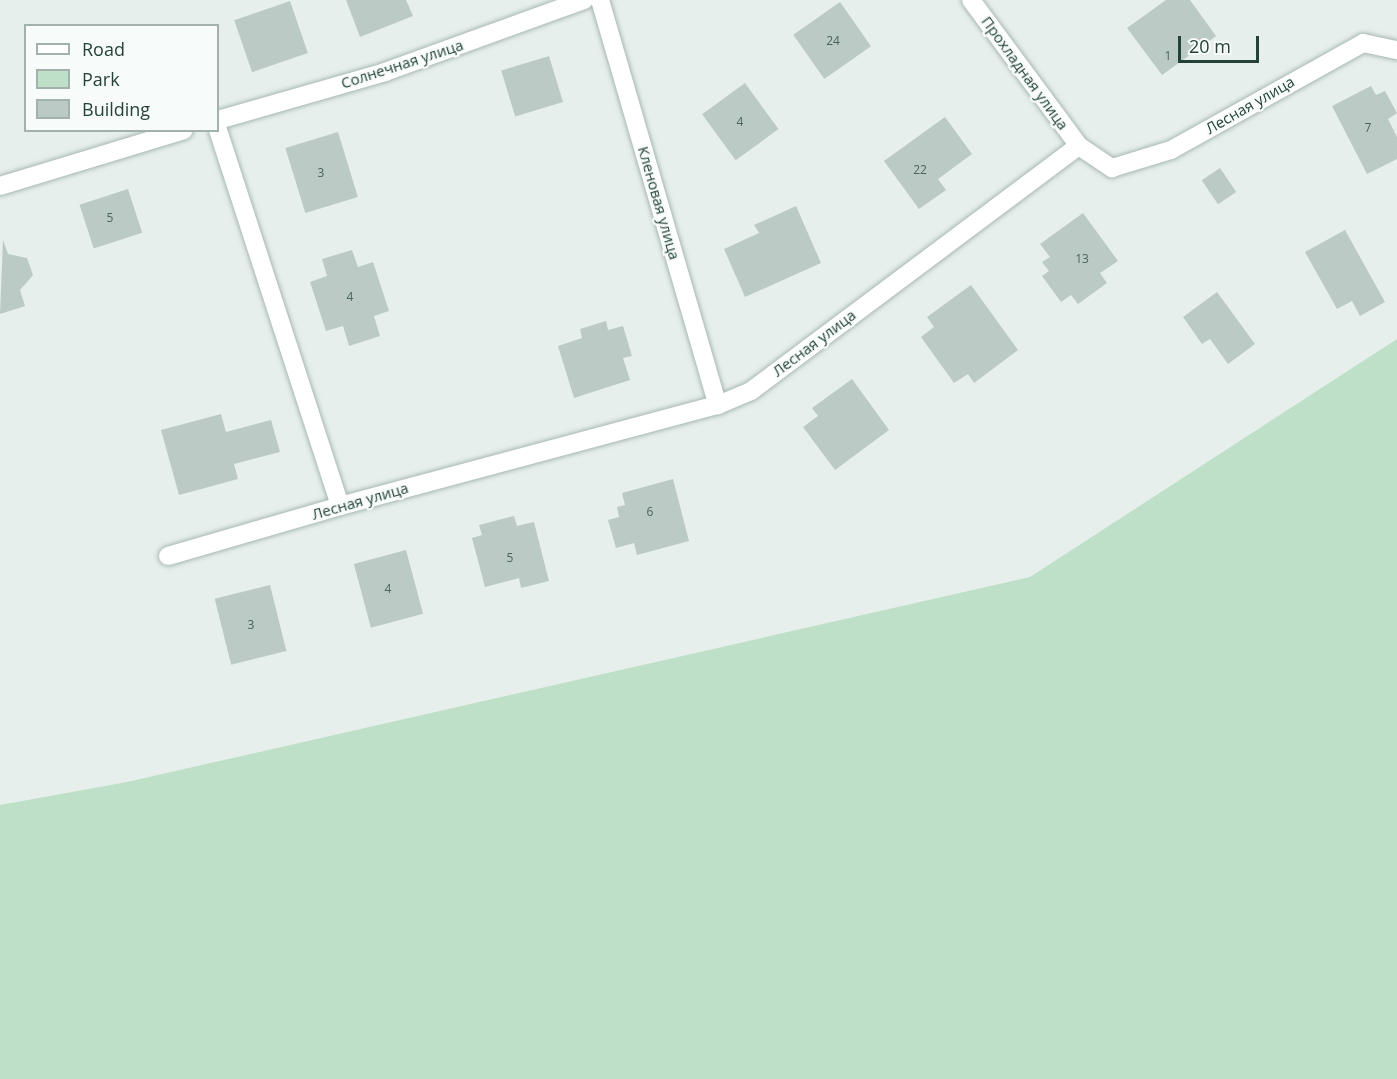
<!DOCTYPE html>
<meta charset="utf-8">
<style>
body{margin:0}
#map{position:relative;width:1397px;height:1079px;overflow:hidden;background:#e6efeb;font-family:"Open Sans",sans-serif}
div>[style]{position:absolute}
.green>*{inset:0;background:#bfe0c8}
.building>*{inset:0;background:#bbcac4;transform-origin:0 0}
.roads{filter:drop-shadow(0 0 2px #a8b8b2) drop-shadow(0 0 2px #a8b8b2)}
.minor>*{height:18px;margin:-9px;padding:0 9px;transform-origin:9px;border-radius:9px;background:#fff}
span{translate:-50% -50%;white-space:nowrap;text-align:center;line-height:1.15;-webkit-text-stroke:4.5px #f7fbf9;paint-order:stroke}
.number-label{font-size:12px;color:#4a645c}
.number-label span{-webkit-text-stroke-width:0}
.street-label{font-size:15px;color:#24423a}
.legend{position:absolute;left:24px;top:24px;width:195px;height:108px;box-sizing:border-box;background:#f7fbf9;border:2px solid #a3b1ad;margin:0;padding:8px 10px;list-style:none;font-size:18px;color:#24423a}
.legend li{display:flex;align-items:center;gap:12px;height:30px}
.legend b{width:30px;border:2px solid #a3b1ad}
.scale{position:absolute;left:1178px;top:36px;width:81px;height:27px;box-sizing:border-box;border:3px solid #24423a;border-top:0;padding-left:8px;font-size:18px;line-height:21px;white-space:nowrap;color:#24423a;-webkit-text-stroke:4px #f7fbf9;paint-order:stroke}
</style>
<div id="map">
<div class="green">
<i style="clip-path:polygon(1397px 339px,1397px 1079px,0 1079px,0 805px,127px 782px,1030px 577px)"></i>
</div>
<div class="building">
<i style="clip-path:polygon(346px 0,406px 0,413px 16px,360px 37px)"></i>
<i style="clip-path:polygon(1166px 0,1190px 0,1216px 36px,1162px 75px,1127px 28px)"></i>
<i style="left:290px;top:1px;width:55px;height:59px;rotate:71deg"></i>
<i style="left:840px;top:2px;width:54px;height:57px;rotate:55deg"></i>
<i style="left:549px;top:56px;width:48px;height:50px;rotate:73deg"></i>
<i style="left:745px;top:83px;width:57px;height:53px;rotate:54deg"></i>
<i style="clip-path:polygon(1371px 86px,1376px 95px,1385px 91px,1397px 113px,1388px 119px,1397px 137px,1397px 159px,1367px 174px,1332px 106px)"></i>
<i style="clip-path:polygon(945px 117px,972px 154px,938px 179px,946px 190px,919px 209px,884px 161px)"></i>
<i style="left:338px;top:132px;width:68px;height:55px;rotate:73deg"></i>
<i style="left:1220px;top:168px;width:29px;height:22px;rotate:56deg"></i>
<i style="left:128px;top:189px;width:46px;height:51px;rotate:72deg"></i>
<i style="clip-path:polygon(796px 206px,821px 263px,745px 297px,724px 249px,759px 233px,754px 225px)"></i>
<i style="clip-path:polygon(1083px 213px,1118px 261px,1100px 273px,1107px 283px,1078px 304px,1071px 295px,1061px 302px,1042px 276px,1049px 271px,1042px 262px,1050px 257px,1040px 244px)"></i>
<i style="clip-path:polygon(1345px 230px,1385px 302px,1360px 316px,1352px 301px,1337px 309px,1305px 252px)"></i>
<i style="clip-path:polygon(3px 240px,8px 254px,27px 258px,33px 275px,20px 290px,25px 306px,0 314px)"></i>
<i style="clip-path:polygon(352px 250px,358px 267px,373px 262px,389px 311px,374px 316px,380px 336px,349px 346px,343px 326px,326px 331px,310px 282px,327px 276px,322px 259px)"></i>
<i style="clip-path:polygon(971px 285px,1018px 350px,974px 383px,968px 374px,954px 383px,921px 337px,934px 327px,927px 317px)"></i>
<i style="clip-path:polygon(1217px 292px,1255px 344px,1228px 364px,1210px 339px,1202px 344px,1183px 317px)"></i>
<i style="clip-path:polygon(606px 321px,608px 330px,623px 326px,632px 356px,623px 358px,630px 380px,574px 398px,558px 346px,582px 338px,580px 329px)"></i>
<i style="clip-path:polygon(852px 379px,889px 430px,835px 470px,803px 427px,818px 416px,812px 408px)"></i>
<i style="clip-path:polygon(221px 414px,226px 432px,271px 420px,280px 452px,234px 464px,238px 479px,179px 495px,161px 430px)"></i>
<i style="clip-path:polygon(673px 479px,689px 541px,637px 555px,634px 543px,616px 548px,608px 520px,619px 517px,617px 507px,625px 505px,622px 493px)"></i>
<i style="clip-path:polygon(514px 516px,517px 526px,534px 522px,549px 581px,521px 588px,519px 578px,485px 587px,472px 538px,482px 535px,479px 525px)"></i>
<i style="left:406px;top:550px;width:66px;height:54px;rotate:75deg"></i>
<i style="left:270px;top:585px;width:68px;height:57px;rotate:76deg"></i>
</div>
<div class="roads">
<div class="minor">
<i style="left:600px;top:0;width:422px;rotate:73.8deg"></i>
<i style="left:971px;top:0;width:182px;rotate:53.5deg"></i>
<i style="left:218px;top:120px;width:174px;rotate:-16deg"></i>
<i style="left:385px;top:72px;width:212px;rotate:-19.9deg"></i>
<i style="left:218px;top:130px;width:395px;rotate:72deg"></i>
<i style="left:0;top:186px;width:192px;rotate:-16.9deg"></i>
<i style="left:168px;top:556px;width:179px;rotate:-16.2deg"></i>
<i style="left:340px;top:506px;width:391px;rotate:-15deg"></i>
<i style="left:718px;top:405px;width:36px;rotate:-23deg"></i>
<i style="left:751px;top:391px;width:409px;rotate:-36.8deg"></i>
<i style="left:1079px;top:146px;width:40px;rotate:34deg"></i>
<i style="left:1112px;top:168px;width:62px;rotate:-17deg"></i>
<i style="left:1171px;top:150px;width:220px;rotate:-29.1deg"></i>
<i style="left:1363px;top:43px;width:35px;rotate:12deg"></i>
</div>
</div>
<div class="number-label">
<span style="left:833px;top:41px">24</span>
<span style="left:1168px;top:56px">1</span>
<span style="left:740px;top:122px">4</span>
<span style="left:1368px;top:128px">7</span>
<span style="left:920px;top:170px">22</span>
<span style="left:321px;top:173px">3</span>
<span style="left:110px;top:218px">5</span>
<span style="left:1082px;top:259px">13</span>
<span style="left:350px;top:297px">4</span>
<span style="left:650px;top:512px">6</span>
<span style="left:510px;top:558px">5</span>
<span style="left:388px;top:589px">4</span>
<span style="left:251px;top:625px">3</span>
</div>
<div class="street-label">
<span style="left:402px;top:64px;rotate:-18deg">Солнечная улица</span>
<span style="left:1025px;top:73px;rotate:54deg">Прохладная улица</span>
<span style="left:1250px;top:105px;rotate:-30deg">Лесная улица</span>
<span style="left:659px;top:203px;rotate:74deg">Кленовая улица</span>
<span style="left:814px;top:343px;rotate:-37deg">Лесная улица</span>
<span style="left:360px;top:501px;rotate:-16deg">Лесная улица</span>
</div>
<ul class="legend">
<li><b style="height:8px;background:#fff"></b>Road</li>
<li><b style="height:16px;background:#bfe0c8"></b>Park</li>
<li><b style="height:16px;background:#bbcac4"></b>Building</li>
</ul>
<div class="scale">20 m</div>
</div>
